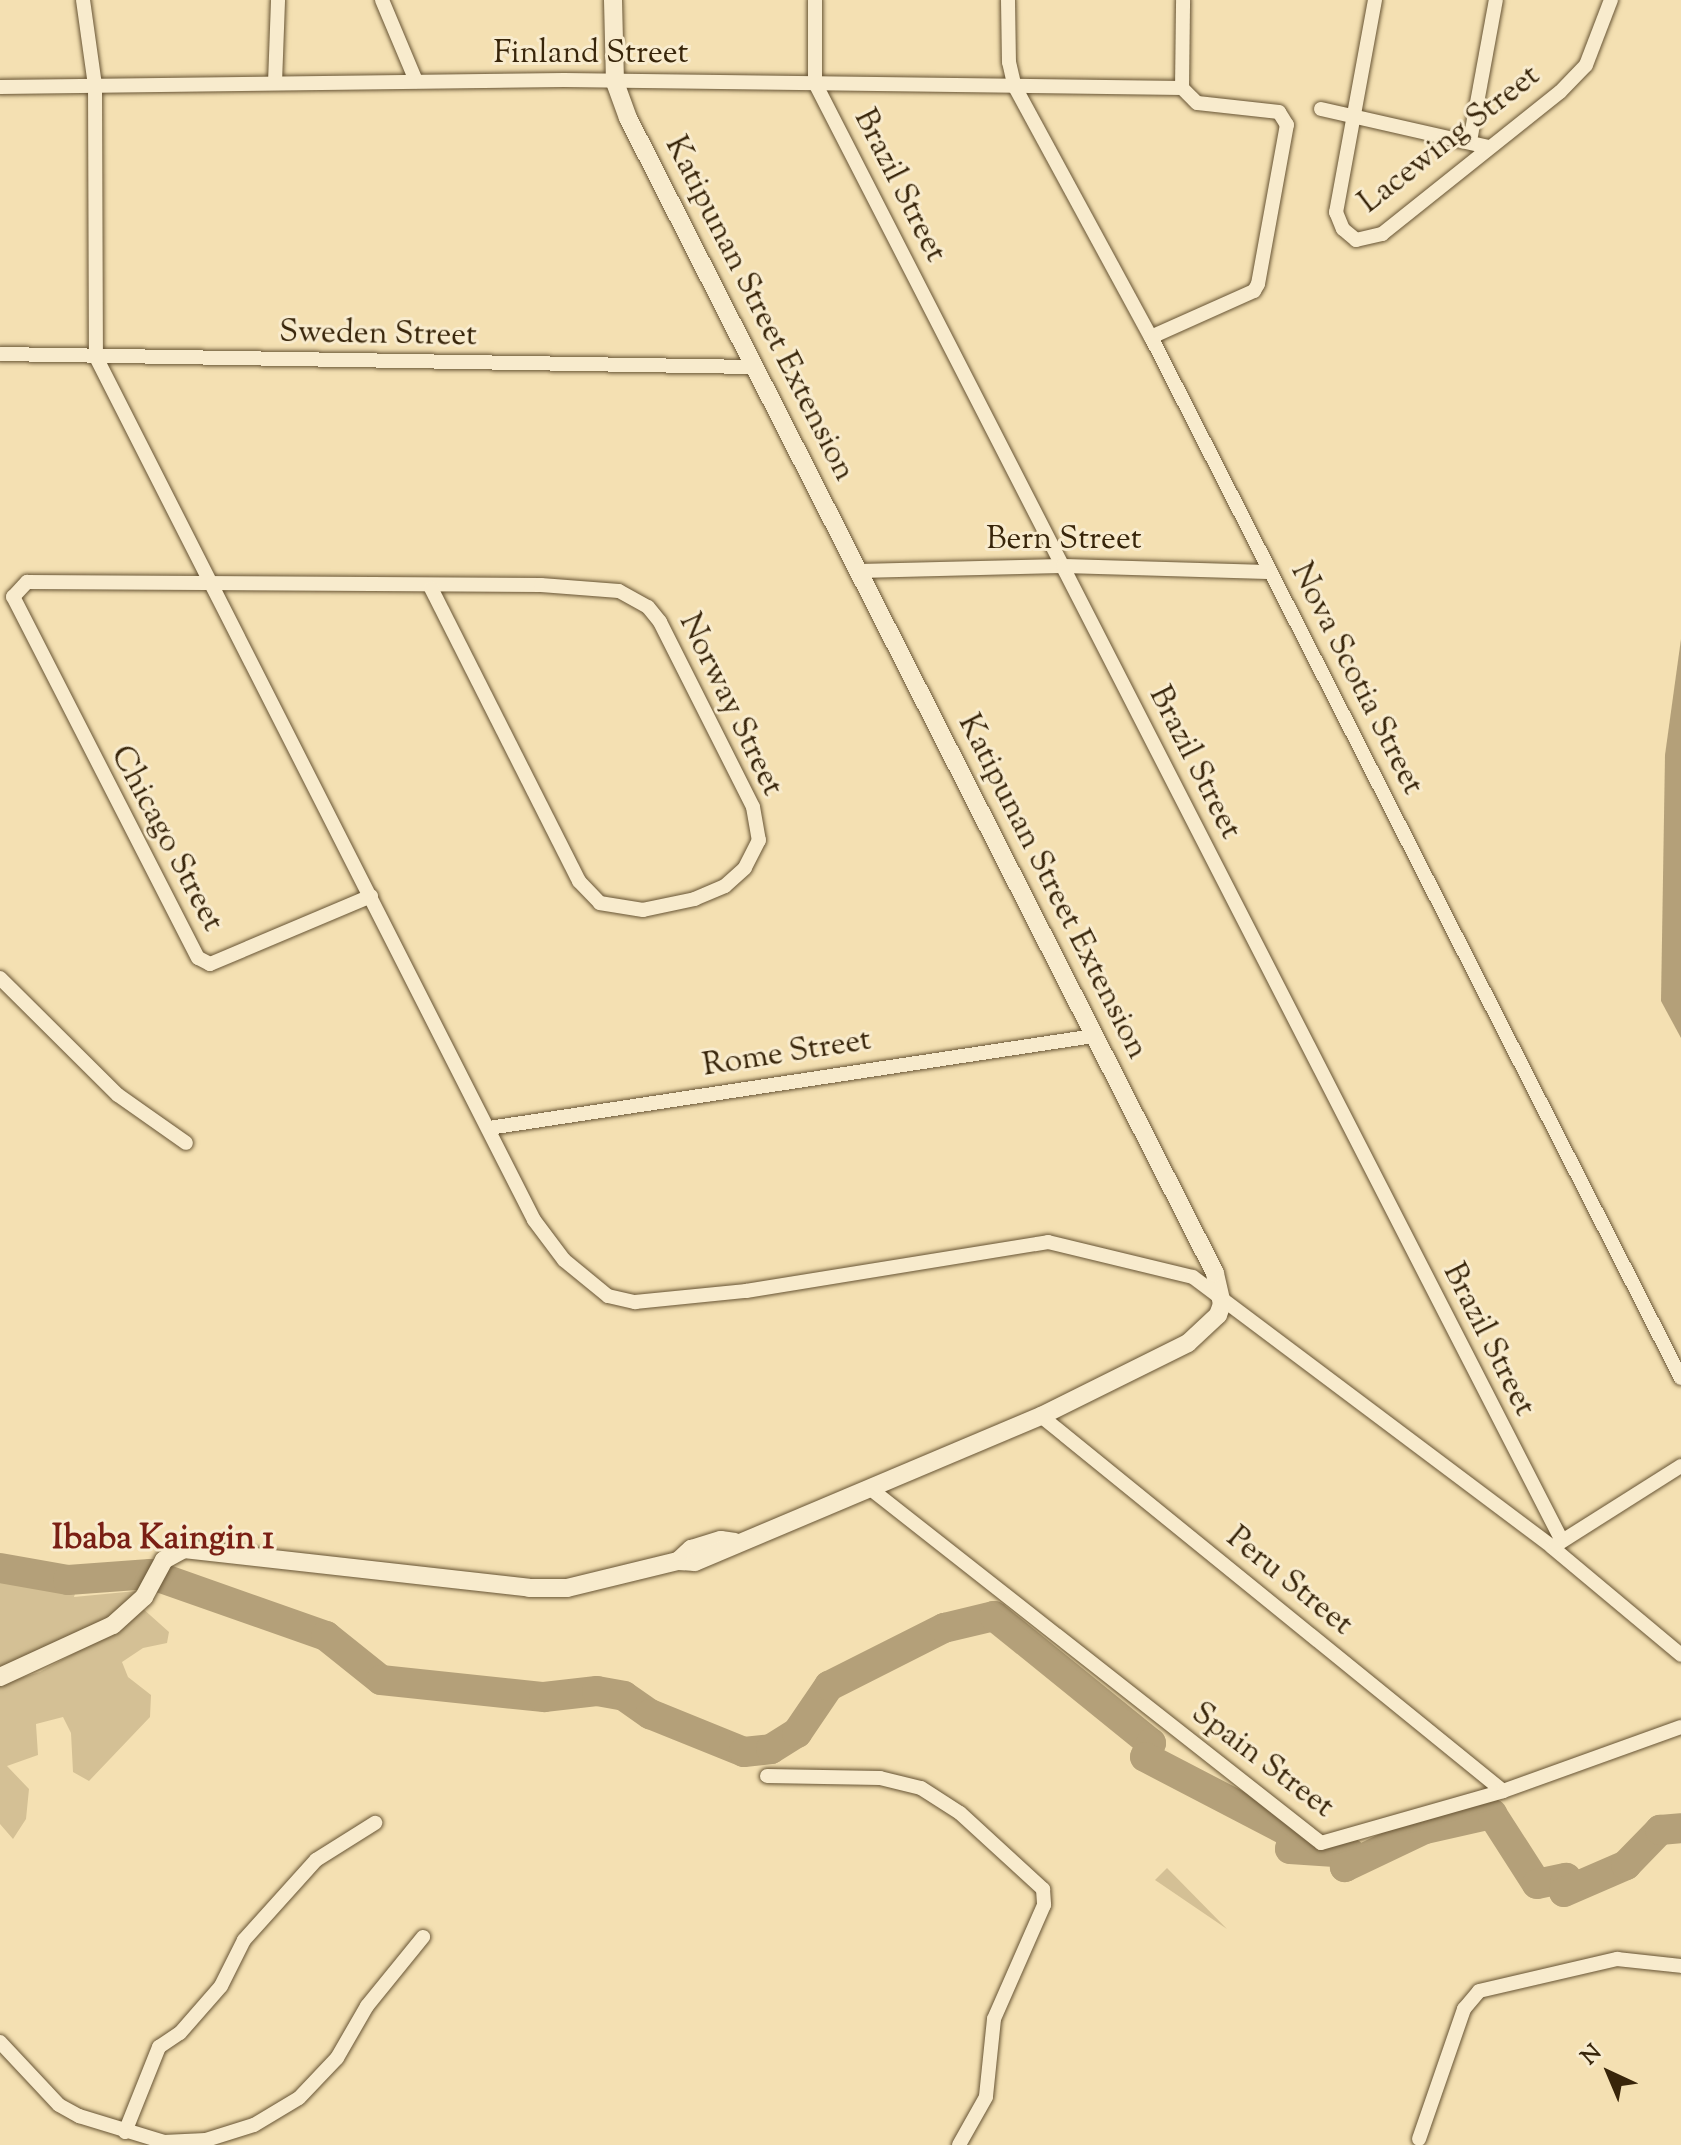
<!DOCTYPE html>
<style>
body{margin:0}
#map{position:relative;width:1681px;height:2145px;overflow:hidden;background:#f4e0b2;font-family:"Sorts Mill Goudy",serif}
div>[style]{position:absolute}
.green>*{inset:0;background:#d4c095}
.water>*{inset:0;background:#b4a079}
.river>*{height:30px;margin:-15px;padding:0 15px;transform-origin:15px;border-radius:15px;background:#b4a079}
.roads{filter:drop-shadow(0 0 2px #675434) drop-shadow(0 0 2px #675434)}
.minor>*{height:14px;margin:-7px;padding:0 7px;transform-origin:7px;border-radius:7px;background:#f8ebcd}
.tertiary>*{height:18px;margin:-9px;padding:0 9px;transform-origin:9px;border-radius:9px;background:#f8ebcd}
span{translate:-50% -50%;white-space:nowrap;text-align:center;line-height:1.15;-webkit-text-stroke:6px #f8ebcd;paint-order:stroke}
.street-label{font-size:32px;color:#38250a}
.neighbourhood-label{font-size:34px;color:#7a1f14;font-weight:700}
.north{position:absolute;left:1569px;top:2033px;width:80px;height:80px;-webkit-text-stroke:6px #f8ebcd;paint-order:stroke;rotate:316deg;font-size:22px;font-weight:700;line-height:32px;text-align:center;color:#38250a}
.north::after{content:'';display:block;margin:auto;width:28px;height:36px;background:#38250a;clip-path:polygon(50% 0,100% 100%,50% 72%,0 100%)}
</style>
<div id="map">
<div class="green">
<i style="clip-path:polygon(6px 1573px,77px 1587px,74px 1597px,136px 1591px,114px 1617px,0 1671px,0 1578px)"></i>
<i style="clip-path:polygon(141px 1607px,169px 1632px,167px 1643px,143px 1648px,122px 1662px,128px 1677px,151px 1695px,150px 1717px,89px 1781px,73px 1772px,71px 1733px,63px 1717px,36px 1724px,38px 1755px,7px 1766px,29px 1789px,26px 1819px,13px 1839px,0 1824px,0 1684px,40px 1672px,100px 1639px)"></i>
<i style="clip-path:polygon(1167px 1868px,1227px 1929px,1155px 1880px)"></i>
</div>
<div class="water">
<i style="clip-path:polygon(1681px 639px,1681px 1038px,1661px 1001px,1665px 755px)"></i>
</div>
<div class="river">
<i style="left:0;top:1568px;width:69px;rotate:10deg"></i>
<i style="left:68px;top:1580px;width:82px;rotate:-4.2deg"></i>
<i style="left:150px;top:1574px;width:187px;rotate:19.4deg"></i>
<i style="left:326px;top:1636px;width:70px;rotate:38.7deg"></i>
<i style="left:381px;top:1680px;width:164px;rotate:6deg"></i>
<i style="left:544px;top:1697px;width:53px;rotate:-6.5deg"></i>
<i style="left:597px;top:1691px;width:27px;rotate:10deg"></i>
<i style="left:624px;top:1696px;width:32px;rotate:35deg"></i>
<i style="left:650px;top:1714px;width:101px;rotate:22deg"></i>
<i style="left:744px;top:1752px;width:27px;rotate:-6deg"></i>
<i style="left:771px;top:1749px;width:31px;rotate:-32deg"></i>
<i style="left:797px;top:1733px;width:57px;rotate:-55.8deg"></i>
<i style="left:829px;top:1686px;width:129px;rotate:-26.8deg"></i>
<i style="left:944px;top:1628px;width:51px;rotate:-13.5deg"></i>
<i style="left:994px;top:1616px;width:202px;rotate:39deg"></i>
<i style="left:1151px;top:1743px;width:15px;rotate:113deg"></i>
<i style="left:1145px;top:1757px;width:167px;rotate:27.5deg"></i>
<i style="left:1293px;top:1834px;width:15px;rotate:101deg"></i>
<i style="left:1290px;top:1849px;width:60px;rotate:3.8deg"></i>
<i style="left:1350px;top:1853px;width:15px;rotate:110deg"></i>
<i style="left:1345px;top:1867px;width:89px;rotate:-25.4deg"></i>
<i style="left:1425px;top:1829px;width:69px;rotate:-12.6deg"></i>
<i style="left:1492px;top:1814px;width:83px;rotate:57.3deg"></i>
<i style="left:1537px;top:1884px;width:30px;rotate:-12deg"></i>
<i style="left:1566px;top:1878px;width:14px;rotate:98deg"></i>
<i style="left:1564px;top:1892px;width:68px;rotate:-23.5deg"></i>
<i style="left:1626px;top:1865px;width:49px;rotate:-45.8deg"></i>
<i style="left:1660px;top:1830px;width:21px;rotate:-5deg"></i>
</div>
<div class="roads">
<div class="minor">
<i style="left:83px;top:0;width:86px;rotate:82deg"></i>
<i style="left:95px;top:85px;width:272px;rotate:89.8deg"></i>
<i style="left:96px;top:357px;width:968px;rotate:63.09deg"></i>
<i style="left:534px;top:1220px;width:50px;rotate:53.1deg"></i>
<i style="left:564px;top:1260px;width:57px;rotate:39.3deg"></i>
<i style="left:608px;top:1296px;width:28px;rotate:13deg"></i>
<i style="left:635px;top:1302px;width:112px;rotate:-5.7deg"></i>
<i style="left:746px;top:1291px;width:306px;rotate:-9.2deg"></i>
<i style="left:1048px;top:1242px;width:149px;rotate:13.6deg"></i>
<i style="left:1193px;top:1277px;width:449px;rotate:36.9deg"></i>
<i style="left:1552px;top:1547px;width:168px;rotate:39.9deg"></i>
<i style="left:382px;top:0;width:88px;rotate:67.2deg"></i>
<i style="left:815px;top:0;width:83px;rotate:90deg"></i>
<i style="left:815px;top:83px;width:1638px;rotate:62.87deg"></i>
<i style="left:1008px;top:0;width:62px;rotate:89.1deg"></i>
<i style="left:1009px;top:62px;width:26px;rotate:77deg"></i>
<i style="left:1015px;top:87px;width:285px;rotate:61.5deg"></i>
<i style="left:1151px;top:337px;width:1168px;rotate:63.02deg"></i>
<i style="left:1375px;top:0;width:216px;rotate:100.4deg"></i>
<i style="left:1336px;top:212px;width:18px;rotate:68deg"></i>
<i style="left:1343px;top:229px;width:17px;rotate:40deg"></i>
<i style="left:1356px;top:240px;width:27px;rotate:-13deg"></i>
<i style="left:1382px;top:234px;width:228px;rotate:-38.6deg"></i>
<i style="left:1560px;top:92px;width:37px;rotate:-46deg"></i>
<i style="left:1586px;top:65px;width:70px;rotate:-69deg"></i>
<i style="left:275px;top:83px;width:83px;rotate:-87.9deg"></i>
<i style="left:0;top:87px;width:564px;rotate:-0.71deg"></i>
<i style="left:564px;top:80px;width:618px;rotate:0.74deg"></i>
<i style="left:1182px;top:88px;width:88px;rotate:-89.3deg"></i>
<i style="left:1321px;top:109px;width:171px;rotate:12.8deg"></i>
<i style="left:1470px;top:141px;width:143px;rotate:-79.6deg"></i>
<i style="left:1151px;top:337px;width:113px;rotate:-24.1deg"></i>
<i style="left:1254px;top:291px;width:8px;rotate:-60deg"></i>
<i style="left:1258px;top:284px;width:162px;rotate:-79.7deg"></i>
<i style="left:1287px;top:125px;width:15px;rotate:-122deg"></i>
<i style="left:1279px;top:112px;width:82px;rotate:-173.7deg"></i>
<i style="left:1197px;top:103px;width:21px;rotate:-135deg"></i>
<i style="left:0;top:354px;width:755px;rotate:0.99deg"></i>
<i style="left:859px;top:571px;width:204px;rotate:-1.4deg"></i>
<i style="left:1063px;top:566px;width:206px;rotate:1.7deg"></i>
<i style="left:371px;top:896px;width:175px;rotate:157.1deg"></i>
<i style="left:210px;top:964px;width:13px;rotate:-153deg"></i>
<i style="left:198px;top:958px;width:406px;rotate:-117.1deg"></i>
<i style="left:13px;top:597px;width:21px;rotate:-47deg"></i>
<i style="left:27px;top:582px;width:514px;rotate:0.33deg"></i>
<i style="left:541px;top:585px;width:78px;rotate:4.4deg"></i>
<i style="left:619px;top:591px;width:33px;rotate:29deg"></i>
<i style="left:648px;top:607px;width:19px;rotate:51deg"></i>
<i style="left:660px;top:622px;width:207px;rotate:63.3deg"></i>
<i style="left:753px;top:807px;width:34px;rotate:80deg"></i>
<i style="left:759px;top:840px;width:31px;rotate:117deg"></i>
<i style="left:745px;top:868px;width:27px;rotate:138deg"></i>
<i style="left:725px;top:886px;width:33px;rotate:157deg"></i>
<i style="left:695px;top:899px;width:53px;rotate:168.1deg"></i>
<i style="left:643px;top:910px;width:44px;rotate:-170.8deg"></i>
<i style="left:600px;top:903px;width:30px;rotate:-134deg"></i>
<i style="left:579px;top:881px;width:328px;rotate:-116.8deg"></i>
<i style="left:0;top:978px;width:166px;rotate:44.8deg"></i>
<i style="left:118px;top:1095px;width:83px;rotate:35.2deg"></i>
<i style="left:489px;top:1128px;width:612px;rotate:-8.65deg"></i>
<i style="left:1041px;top:1416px;width:595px;rotate:39.07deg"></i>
<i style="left:872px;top:1490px;width:571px;rotate:38.17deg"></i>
<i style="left:1321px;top:1843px;width:189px;rotate:-15.9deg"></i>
<i style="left:1503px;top:1791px;width:189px;rotate:-19.8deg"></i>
<i style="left:1556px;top:1545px;width:148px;rotate:-32.3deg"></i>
<i style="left:767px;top:1776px;width:113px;rotate:1deg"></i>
<i style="left:880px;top:1778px;width:42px;rotate:13.7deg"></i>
<i style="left:921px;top:1788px;width:46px;rotate:32.7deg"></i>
<i style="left:960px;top:1813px;width:113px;rotate:42.5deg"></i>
<i style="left:1043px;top:1889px;width:16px;rotate:86deg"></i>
<i style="left:1044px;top:1905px;width:124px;rotate:113.7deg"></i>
<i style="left:994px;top:2019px;width:78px;rotate:95.9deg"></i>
<i style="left:986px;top:2097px;width:55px;rotate:119.4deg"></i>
<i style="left:0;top:2042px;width:86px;rotate:46.9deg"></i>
<i style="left:59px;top:2105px;width:23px;rotate:29deg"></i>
<i style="left:79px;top:2116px;width:89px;rotate:17deg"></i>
<i style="left:164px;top:2142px;width:42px;rotate:-2.7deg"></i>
<i style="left:206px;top:2140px;width:50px;rotate:-17.4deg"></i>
<i style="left:254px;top:2125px;width:52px;rotate:-31deg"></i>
<i style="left:299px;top:2098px;width:55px;rotate:-46.5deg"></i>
<i style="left:337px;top:2058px;width:60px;rotate:-60deg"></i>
<i style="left:367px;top:2006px;width:89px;rotate:-50.9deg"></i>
<i style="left:125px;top:2132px;width:92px;rotate:-68.2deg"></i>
<i style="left:159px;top:2047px;width:25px;rotate:-34deg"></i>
<i style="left:180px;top:2033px;width:62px;rotate:-48.9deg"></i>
<i style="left:221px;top:1986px;width:51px;rotate:-63.4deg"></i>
<i style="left:244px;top:1940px;width:108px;rotate:-48deg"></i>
<i style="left:316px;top:1860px;width:70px;rotate:-32.1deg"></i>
<i style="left:1419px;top:2139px;width:138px;rotate:-70.9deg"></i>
<i style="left:1464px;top:2009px;width:23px;rotate:-50deg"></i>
<i style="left:1479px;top:1991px;width:142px;rotate:-13.1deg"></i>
<i style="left:1617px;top:1959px;width:64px;rotate:6.2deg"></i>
</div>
<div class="tertiary">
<i style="left:678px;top:1561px;width:18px;rotate:-43deg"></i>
<i style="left:691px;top:1549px;width:31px;rotate:-17deg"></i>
<i style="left:721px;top:1540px;width:14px;rotate:8deg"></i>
<i style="left:0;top:1677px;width:124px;rotate:-24.7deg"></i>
<i style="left:113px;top:1625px;width:42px;rotate:-42.1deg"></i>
<i style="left:144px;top:1597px;width:42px;rotate:-61.6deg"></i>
<i style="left:164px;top:1560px;width:23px;rotate:-29deg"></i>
<i style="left:184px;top:1549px;width:347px;rotate:6.4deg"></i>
<i style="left:529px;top:1588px;width:38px"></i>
<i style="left:567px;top:1588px;width:114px;rotate:-13.7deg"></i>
<i style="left:678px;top:1561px;width:17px;rotate:3deg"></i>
<i style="left:695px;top:1562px;width:376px;rotate:-22.9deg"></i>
<i style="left:1041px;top:1416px;width:164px;rotate:-26.4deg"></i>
<i style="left:1188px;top:1343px;width:41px;rotate:-43deg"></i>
<i style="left:1218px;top:1315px;width:12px;rotate:-70deg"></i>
<i style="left:1222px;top:1304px;width:32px;rotate:-103deg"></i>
<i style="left:1215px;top:1273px;width:1296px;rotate:-116.94deg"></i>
<i style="left:628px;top:118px;width:38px;rotate:-110deg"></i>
<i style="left:615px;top:82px;width:82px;rotate:-91.4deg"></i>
</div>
</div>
<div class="street-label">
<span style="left:591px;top:54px">Finland Street</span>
<span style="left:1450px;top:140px;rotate:-38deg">Lacewing Street</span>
<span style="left:899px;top:186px;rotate:63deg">Brazil Street</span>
<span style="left:759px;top:309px;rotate:63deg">Katipunan Street Extension</span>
<span style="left:378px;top:335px;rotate:1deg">Sweden Street</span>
<span style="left:1064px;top:540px">Bern Street</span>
<span style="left:1356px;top:679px;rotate:63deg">Nova Scotia Street</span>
<span style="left:730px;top:705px;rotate:64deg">Norway Street</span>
<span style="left:1194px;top:763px;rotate:63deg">Brazil Street</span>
<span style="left:166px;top:839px;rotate:62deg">Chicago Street</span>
<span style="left:1052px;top:887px;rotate:63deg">Katipunan Street Extension</span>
<span style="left:787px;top:1054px;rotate:-9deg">Rome Street</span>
<span style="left:1488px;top:1340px;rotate:63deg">Brazil Street</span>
<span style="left:1289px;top:1582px;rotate:39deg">Peru Street</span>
<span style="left:1262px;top:1761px;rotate:37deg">Spain Street</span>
</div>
<div class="neighbourhood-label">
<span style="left:163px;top:1540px">Ibaba Kaingin 1</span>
</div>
<div class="north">N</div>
</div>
